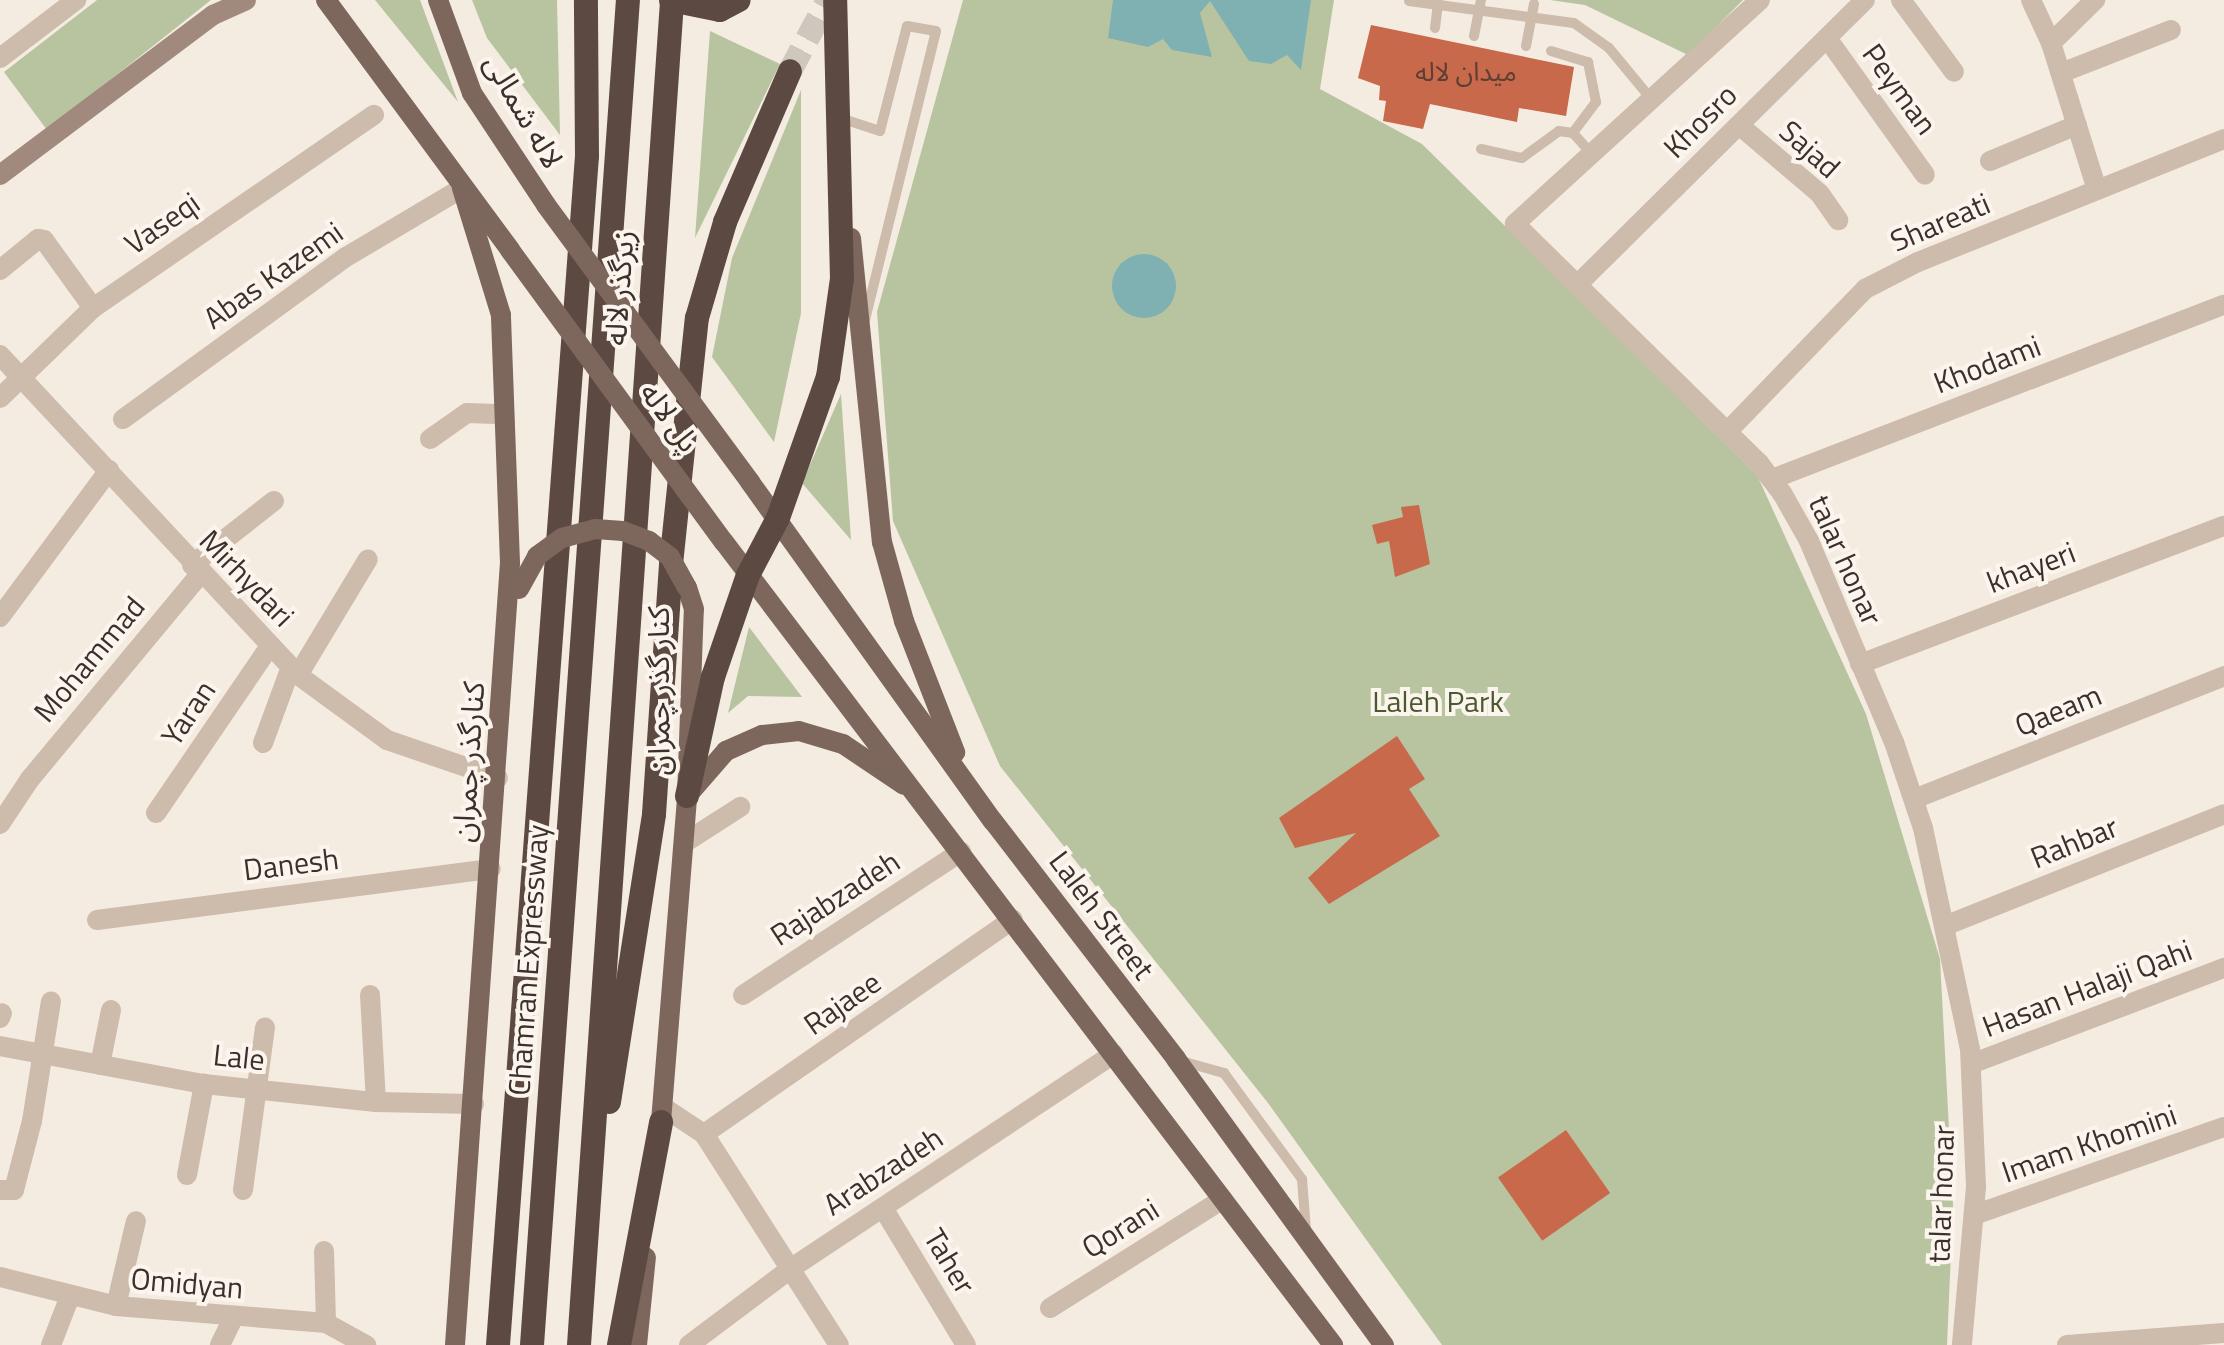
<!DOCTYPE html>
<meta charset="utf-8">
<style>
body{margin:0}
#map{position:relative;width:2224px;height:1345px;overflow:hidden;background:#f4ebe1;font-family:"Titillium Web","Noto Sans Arabic",sans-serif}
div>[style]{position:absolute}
.green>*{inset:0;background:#b8c4a0}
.water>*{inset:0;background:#7fb0b2}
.round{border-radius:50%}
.building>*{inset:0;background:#c8694b;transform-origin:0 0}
.highway-tunnel>*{height:24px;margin-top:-12px;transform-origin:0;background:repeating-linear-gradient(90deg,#cfc6bd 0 24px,transparent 0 36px)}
.lane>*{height:10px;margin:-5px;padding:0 5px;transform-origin:5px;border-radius:5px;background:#cdbbac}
.street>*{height:20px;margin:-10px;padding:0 10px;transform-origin:10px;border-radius:10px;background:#cdbbac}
.secondary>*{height:20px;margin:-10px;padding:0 10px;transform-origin:10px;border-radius:10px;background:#a18a7d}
.primary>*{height:20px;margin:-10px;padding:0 10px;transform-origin:10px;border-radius:10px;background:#7d675c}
.highway>*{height:24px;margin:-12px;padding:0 12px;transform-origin:12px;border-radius:12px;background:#5c4a42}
.primary-bridge>*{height:20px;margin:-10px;padding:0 10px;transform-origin:10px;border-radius:10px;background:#7d675c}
.highway-bridge>*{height:24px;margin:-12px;padding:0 12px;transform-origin:12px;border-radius:12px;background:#5c4a42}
span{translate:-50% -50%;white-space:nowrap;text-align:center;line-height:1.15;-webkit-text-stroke:8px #fbf5ee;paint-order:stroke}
.number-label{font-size:26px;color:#5e3e33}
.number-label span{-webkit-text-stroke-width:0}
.street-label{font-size:30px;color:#3b302b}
.park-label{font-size:30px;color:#4a5a2e}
</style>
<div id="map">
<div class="green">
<i style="clip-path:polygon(97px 0,211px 0,47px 130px,4px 72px)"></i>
<i style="clip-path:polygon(375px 0,420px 0,458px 102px)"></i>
<i style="clip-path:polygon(472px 0,557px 0,560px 135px,487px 38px)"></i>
<i style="clip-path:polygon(963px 0,1334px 0,1320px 89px,1422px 144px,1757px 475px,1866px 714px,1940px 959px,1953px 1205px,1947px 1345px,1442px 1345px,1268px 1103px,1000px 766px,893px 521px,877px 312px)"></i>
<i style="clip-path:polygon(1550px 0,1743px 0,1688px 55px,1585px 5px)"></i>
<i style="clip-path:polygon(710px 31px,780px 64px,695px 238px)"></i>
<i style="clip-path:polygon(801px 90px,801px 313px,774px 442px,712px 357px,732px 258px)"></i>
<i style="clip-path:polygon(841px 394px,851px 540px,802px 483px)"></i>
<i style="clip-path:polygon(749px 627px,802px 697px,748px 696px,728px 713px)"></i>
</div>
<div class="water">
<i style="clip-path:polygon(1113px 0,1311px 0,1301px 70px,1287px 55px,1271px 64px,1249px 61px,1210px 1px,1200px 13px,1212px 57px,1172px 50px,1163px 39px,1148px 47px,1108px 38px)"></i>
<i class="round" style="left:1112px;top:254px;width:64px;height:64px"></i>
</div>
<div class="building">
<i style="clip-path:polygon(1371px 25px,1574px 67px,1566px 116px,1519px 108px,1517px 122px,1430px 104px,1423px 129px,1383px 121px,1386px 101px,1379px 100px,1380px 86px,1358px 78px)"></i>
<i style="clip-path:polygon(1419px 505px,1430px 564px,1395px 577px,1389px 541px,1377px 544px,1372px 525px,1403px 517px,1401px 507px)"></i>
<i style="clip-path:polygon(1397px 736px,1425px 779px,1409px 789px,1440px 836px,1329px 904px,1308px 878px,1356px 833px,1295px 848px,1279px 818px)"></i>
<i style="left:1566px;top:1130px;width:77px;height:83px;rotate:55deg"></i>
</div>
<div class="highway-tunnel">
<i style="left:790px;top:71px;width:81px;rotate:-61.8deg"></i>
</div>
<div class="lane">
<i style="left:1409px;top:1px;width:166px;rotate:7.6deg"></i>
<i style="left:1574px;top:23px;width:43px;rotate:35.5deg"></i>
<i style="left:1609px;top:48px;width:67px;rotate:50.4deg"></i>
<i style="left:1435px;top:28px;width:26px;rotate:-83deg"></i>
<i style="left:1474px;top:36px;width:37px;rotate:-79deg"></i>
<i style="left:1526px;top:46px;width:43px;rotate:-79.2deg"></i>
<i style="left:1551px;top:51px;width:39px;rotate:17deg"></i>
<i style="left:1588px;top:62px;width:41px;rotate:78.7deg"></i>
<i style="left:1596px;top:102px;width:39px;rotate:127deg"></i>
<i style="left:840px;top:118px;width:42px;rotate:18deg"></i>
<i style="left:880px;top:131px;width:108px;rotate:-75.6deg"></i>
<i style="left:907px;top:26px;width:29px;rotate:10deg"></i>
<i style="left:936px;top:31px;width:297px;rotate:103.8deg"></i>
<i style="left:1481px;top:149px;width:42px;rotate:12.4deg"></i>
<i style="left:1522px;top:158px;width:46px;rotate:-36.1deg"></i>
<i style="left:1559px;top:131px;width:14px;rotate:8deg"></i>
<i style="left:1573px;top:133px;width:28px;rotate:48deg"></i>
<i style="left:1181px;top:1061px;width:45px;rotate:15.6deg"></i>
<i style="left:1224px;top:1073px;width:132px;rotate:53.7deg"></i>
<i style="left:1302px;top:1179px;width:51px;rotate:85.5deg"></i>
</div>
<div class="street">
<i style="left:1760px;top:0;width:332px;rotate:137.6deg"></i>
<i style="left:1515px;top:224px;width:342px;rotate:44.4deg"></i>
<i style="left:1759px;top:463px;width:38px;rotate:53deg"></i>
<i style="left:1782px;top:493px;width:55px;rotate:60.6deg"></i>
<i style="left:1809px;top:541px;width:218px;rotate:67.1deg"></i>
<i style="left:1894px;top:742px;width:91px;rotate:71.4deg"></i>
<i style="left:1923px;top:828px;width:226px;rotate:78deg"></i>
<i style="left:1970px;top:1049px;width:138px;rotate:87.5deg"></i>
<i style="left:1976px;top:1187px;width:159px;rotate:95.1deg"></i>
<i style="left:1901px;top:0;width:89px;rotate:53.6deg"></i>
<i style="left:2031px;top:0;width:47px;rotate:65.1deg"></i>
<i style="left:2051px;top:43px;width:154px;rotate:72.6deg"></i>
<i style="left:1827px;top:38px;width:168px;rotate:54.4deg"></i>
<i style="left:2051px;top:43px;width:62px;rotate:-44.3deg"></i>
<i style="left:0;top:58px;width:96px;rotate:-37.3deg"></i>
<i style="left:2061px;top:73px;width:118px;rotate:-21.4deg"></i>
<i style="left:1739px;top:125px;width:106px;rotate:40.4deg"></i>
<i style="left:1820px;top:194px;width:32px;rotate:55deg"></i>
<i style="left:1990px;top:161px;width:94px;rotate:-22.5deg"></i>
<i style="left:0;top:270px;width:49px;rotate:-39.2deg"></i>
<i style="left:38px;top:239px;width:6px;rotate:9deg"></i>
<i style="left:44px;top:240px;width:84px;rotate:54.2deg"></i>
<i style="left:1577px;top:285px;width:405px;rotate:-44.7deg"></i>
<i style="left:0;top:355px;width:437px;rotate:47deg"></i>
<i style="left:298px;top:675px;width:110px;rotate:36.1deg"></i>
<i style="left:387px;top:740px;width:117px;rotate:18.9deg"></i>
<i style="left:0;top:398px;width:129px;rotate:-44.1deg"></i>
<i style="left:93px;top:308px;width:341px;rotate:-34.5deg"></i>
<i style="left:123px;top:419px;width:276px;rotate:-36deg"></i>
<i style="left:346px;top:257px;width:135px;rotate:-30.7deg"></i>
<i style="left:1727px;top:432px;width:199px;rotate:-46deg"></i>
<i style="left:1865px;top:289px;width:59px;rotate:-27deg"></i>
<i style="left:1918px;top:262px;width:330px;rotate:-21.9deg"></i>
<i style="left:430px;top:439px;width:45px;rotate:-35.1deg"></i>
<i style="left:467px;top:413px;width:37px;rotate:2deg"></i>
<i style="left:1772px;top:479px;width:484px;rotate:-21.1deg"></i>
<i style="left:192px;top:565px;width:104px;rotate:-38deg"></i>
<i style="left:0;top:617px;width:183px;rotate:-53.4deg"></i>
<i style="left:1860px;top:664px;width:389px;rotate:-20.8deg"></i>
<i style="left:298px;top:675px;width:135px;rotate:-58.9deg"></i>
<i style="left:263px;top:743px;width:81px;rotate:-69.8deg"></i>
<i style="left:1914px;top:799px;width:334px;rotate:-21.6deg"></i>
<i style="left:156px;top:813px;width:202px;rotate:-55.7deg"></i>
<i style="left:0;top:824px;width:54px;rotate:-56.3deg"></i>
<i style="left:30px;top:779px;width:266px;rotate:-50.3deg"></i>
<i style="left:684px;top:843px;width:67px;rotate:-32.7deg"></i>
<i style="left:97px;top:920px;width:397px;rotate:-7.4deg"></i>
<i style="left:1947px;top:925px;width:298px;rotate:-21.8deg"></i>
<i style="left:370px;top:995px;width:107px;rotate:86.8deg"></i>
<i style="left:743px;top:995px;width:261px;rotate:-33.3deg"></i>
<i style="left:0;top:1018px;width:5px;rotate:-68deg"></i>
<i style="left:0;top:1046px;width:208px;rotate:10.6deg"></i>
<i style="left:204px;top:1084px;width:173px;rotate:6deg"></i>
<i style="left:376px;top:1102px;width:98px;rotate:1.2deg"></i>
<i style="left:1971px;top:1064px;width:271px;rotate:-20.8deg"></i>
<i style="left:100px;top:1065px;width:56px;rotate:-78.7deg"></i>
<i style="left:663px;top:1107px;width:49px;rotate:33.4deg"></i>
<i style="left:704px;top:1134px;width:250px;rotate:57.4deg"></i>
<i style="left:704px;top:1134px;width:376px;rotate:-34.8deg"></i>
<i style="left:187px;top:1175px;width:93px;rotate:-79.4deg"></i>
<i style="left:0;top:1190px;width:14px"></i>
<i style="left:14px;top:1190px;width:71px;rotate:-75.4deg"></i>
<i style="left:32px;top:1121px;width:121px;rotate:-81deg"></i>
<i style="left:243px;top:1190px;width:164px;rotate:-82.3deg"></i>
<i style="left:883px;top:1208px;width:160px;rotate:58.8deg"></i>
<i style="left:1974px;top:1215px;width:265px;rotate:-19.4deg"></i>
<i style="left:324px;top:1251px;width:72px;rotate:88.4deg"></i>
<i style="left:0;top:1277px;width:120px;rotate:14deg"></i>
<i style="left:116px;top:1306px;width:211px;rotate:4.6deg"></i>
<i style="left:326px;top:1323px;width:46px;rotate:28.8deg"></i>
<i style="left:116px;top:1306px;width:87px;rotate:-76.8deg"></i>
<i style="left:1050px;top:1308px;width:204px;rotate:-32.2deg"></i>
<i style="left:51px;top:1345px;width:53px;rotate:-68.8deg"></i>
<i style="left:220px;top:1345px;width:30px;rotate:-64deg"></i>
<i style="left:689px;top:1345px;width:130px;rotate:-36.9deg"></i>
<i style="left:793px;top:1267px;width:385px;rotate:-33.6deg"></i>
<i style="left:2067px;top:1345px;width:157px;rotate:-4.4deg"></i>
</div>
<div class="secondary">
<i style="left:0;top:175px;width:266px;rotate:-36.9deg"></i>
<i style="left:213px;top:15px;width:36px;rotate:-24deg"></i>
</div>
<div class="primary">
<i style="left:326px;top:0;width:310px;rotate:53.6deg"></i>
<i style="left:438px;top:0;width:99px;rotate:69.9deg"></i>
<i style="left:472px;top:93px;width:134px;rotate:56.5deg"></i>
<i style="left:851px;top:238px;width:306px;rotate:84.2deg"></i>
<i style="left:882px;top:542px;width:82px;rotate:74.4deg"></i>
<i style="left:904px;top:621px;width:141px;rotate:68.7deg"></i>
<i style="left:750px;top:482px;width:417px;rotate:54.4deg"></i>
<i style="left:993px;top:821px;width:300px;rotate:52.4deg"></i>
<i style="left:1176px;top:1059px;width:354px;rotate:54deg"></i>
<i style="left:724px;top:542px;width:1008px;rotate:52.82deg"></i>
<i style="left:687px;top:796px;width:60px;rotate:-49.1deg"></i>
<i style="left:726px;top:751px;width:39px;rotate:-24deg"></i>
<i style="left:762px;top:735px;width:37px;rotate:-6deg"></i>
<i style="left:799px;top:731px;width:46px;rotate:16.5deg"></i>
<i style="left:843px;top:744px;width:73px;rotate:33.9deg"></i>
<i style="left:660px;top:1134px;width:339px;rotate:-85.4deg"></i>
<i style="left:687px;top:796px;width:187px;rotate:-87.9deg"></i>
<i style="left:694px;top:609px;width:22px;rotate:-108deg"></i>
<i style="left:455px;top:1345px;width:784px;rotate:-85.98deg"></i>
<i style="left:510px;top:563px;width:248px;rotate:-92.1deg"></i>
<i style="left:501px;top:315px;width:133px;rotate:-107.1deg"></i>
<i style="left:637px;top:1345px;width:88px;rotate:-84.2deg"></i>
</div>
<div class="highway">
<i style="left:720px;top:10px;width:21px;rotate:-28deg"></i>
<i style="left:687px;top:796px;width:122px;rotate:-77.7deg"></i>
<i style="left:713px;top:677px;width:108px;rotate:-71.1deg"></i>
<i style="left:748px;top:575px;width:64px;rotate:-62.2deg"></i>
<i style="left:778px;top:518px;width:150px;rotate:-70.5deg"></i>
<i style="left:828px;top:377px;width:99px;rotate:-81.9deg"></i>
<i style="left:842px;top:279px;width:279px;rotate:-91.4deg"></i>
<i style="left:609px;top:1102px;width:291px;rotate:-81.1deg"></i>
<i style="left:654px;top:814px;width:251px;rotate:-86.1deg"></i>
<i style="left:671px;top:564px;width:247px;rotate:-84deg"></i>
<i style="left:697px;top:318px;width:100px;rotate:-73.7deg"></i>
<i style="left:725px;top:222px;width:164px;rotate:-66.7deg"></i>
<i style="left:498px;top:1345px;width:1192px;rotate:-85.72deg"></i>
<i style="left:587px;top:156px;width:156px;rotate:-90.4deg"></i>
<i style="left:532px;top:1345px;width:1348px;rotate:-85.92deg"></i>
<i style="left:579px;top:1345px;width:1348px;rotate:-86.04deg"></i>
<i style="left:619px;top:1345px;width:227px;rotate:-79.3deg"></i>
</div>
<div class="primary-bridge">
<i style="left:546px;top:205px;width:344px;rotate:53.6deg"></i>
<i style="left:510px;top:250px;width:362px;rotate:53.8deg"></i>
<i style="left:519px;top:589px;width:38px;rotate:-61deg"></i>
<i style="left:537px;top:556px;width:31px;rotate:-36deg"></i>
<i style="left:562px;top:538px;width:34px;rotate:-15deg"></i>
<i style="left:595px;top:529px;width:28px;rotate:4deg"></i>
<i style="left:623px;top:531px;width:28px;rotate:21deg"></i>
<i style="left:649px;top:541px;width:26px;rotate:37deg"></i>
<i style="left:670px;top:557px;width:35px;rotate:61deg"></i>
</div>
<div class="highway-bridge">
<i style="left:671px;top:0;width:50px;rotate:11.5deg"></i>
</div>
<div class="number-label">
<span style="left:1466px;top:72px">میدان لاله</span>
</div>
<div class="street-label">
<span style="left:1900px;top:89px;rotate:54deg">Peyman</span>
<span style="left:524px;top:111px;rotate:60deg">لاله شمالی</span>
<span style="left:1700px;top:121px;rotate:-45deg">Khosro</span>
<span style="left:1810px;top:149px;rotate:42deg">Sajad</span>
<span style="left:1940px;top:222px;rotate:-23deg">Shareati</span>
<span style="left:162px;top:223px;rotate:-35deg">Vaseqi</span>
<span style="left:273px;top:275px;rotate:-35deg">Abas Kazemi</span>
<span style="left:619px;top:288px;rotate:-86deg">زیرگذر لاله</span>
<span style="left:1987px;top:364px;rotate:-21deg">Khodami</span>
<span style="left:670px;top:417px;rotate:54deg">پل لاله</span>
<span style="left:1846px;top:560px;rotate:66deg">talar honar</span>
<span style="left:2031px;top:567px;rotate:-21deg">khayeri</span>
<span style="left:247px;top:578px;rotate:46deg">Mirhydari</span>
<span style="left:89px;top:659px;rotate:-50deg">Mohammad</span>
<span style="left:658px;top:691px;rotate:-90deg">کنار گذر چمران</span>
<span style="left:2058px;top:710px;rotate:-22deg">Qaeam</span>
<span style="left:188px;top:713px;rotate:-56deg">Yaran</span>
<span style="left:468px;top:762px;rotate:-86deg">کنارگذر چمران</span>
<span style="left:2074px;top:842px;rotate:-22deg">Rahbar</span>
<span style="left:291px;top:864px;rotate:-7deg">Danesh</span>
<span style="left:835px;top:898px;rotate:-33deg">Rajabzadeh</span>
<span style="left:1102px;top:915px;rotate:53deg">Laleh Street</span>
<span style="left:528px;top:960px;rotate:-86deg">Chamran Expressway</span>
<span style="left:2087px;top:988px;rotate:-21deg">Hasan Halaji Qahi</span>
<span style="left:842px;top:1003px;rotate:-35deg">Rajaee</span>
<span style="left:239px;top:1057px;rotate:6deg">Lale</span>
<span style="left:2089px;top:1143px;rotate:-19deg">Imam Khomini</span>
<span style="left:883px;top:1171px;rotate:-33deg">Arabzadeh</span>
<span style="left:1941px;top:1194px;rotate:-88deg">talar honar</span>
<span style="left:1120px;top:1228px;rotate:-32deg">Qorani</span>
<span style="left:950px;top:1261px;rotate:59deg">Taher</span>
<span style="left:187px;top:1283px;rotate:5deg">Omidyan</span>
</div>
<div class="park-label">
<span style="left:1438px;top:701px">Laleh Park</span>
</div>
</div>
